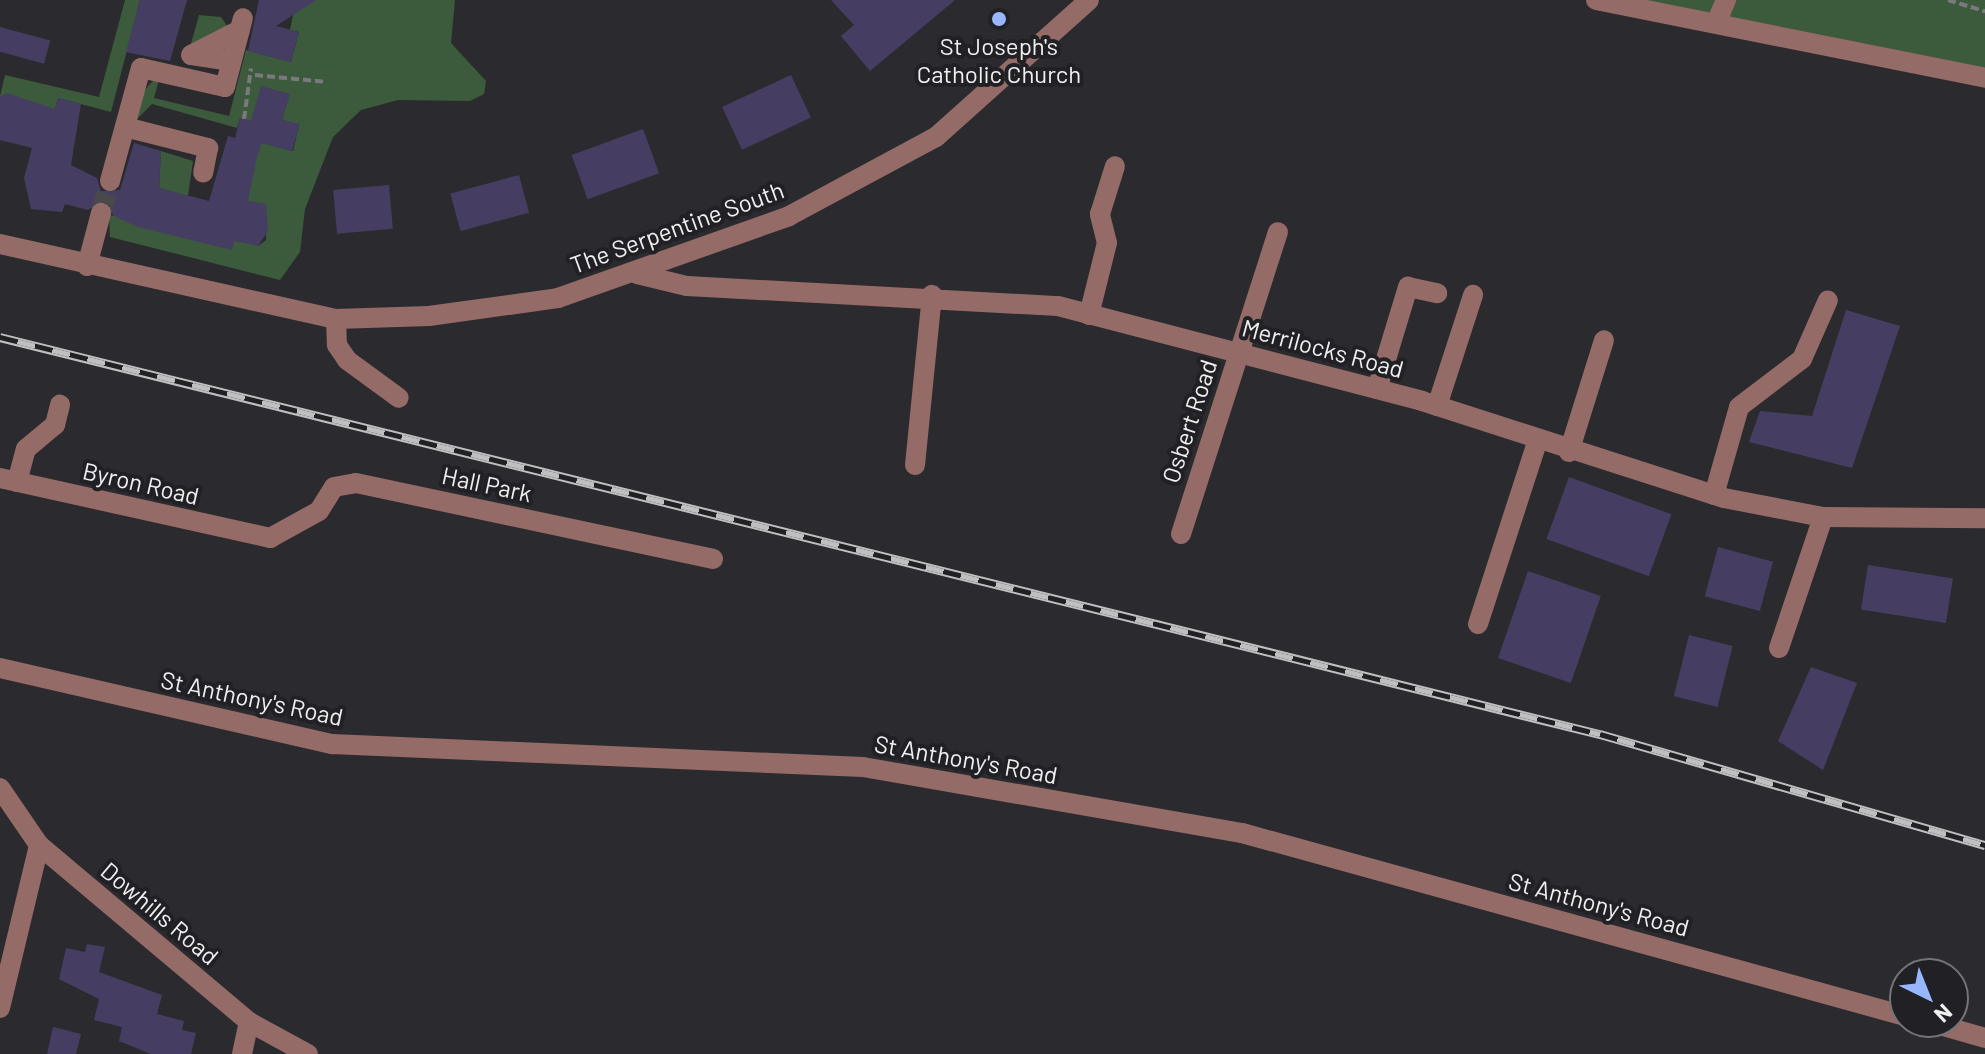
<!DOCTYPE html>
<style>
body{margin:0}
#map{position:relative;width:1985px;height:1054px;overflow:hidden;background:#2b2b2f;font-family:Barlow,sans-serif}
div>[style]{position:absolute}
.green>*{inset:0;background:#3c5a3c}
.building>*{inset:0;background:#453e62;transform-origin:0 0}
.minor-tunnel>*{height:20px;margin-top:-10px;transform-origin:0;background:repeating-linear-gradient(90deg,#49494c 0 20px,transparent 0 30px)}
.path>*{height:4px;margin-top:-2px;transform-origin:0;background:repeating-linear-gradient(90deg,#7a7a7e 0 8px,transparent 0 12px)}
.minor>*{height:20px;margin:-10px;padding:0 10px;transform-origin:10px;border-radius:10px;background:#956b67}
.rail>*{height:9px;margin-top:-4.5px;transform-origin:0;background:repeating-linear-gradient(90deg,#212125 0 18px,#bfbfc2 0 36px);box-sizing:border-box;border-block:2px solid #bfbfc2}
.dots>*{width:22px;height:22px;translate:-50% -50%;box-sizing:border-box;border:4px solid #212125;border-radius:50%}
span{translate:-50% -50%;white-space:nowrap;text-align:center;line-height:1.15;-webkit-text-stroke:8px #212125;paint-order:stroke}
.poi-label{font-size:24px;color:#f0f0f3}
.street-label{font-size:24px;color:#f0f0f3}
.north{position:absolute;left:1889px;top:958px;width:80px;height:80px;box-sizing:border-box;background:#212125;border:2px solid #747477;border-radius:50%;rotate:137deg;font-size:22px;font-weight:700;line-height:32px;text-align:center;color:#f0f0f3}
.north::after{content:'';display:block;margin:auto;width:28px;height:36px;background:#98b6fd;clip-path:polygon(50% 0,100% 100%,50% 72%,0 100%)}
</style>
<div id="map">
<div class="green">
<i style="clip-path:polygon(125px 0,140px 0,111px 112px,58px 98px,54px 113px,0 96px,5px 75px,99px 97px)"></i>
<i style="clip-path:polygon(305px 0,455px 0,451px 43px,486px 81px,484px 94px,470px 101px,398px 100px,361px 110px,333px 137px,305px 209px,300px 252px,280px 280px,110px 237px,109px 215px,244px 234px,258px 246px,266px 240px,266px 205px,243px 200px,259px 142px,293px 151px,299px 125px,282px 120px,289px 94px,251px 121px,240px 118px,237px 128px,152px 104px,136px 120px,143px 92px,161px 72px,154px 98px,229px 116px,246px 50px,291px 62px,299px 32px,290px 30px,293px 15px)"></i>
<i style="clip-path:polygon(1595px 0,1985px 0,1985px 86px)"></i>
<i style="clip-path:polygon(199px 15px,221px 17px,230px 30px,190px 47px)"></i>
<i style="clip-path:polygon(161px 151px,193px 161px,188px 196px,159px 188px)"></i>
</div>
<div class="building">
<i style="clip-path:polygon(140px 0,187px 0,170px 61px,126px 52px)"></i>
<i style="clip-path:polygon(259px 0,316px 0,276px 26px,299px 32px,291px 62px,248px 51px)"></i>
<i style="clip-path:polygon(831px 0,955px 0,870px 71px,841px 36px,854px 25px)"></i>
<i style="left:0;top:27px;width:52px;height:24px;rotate:15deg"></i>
<i style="left:791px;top:75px;width:47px;height:76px;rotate:65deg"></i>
<i style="clip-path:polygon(261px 86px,290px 94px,282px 120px,300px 124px,292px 151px,262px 143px,257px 157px,248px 201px,266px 204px,268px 231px,258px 246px,234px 241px,232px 250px,138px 227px,114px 216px,104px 200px,88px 210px,65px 204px,62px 212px,31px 209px,24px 178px,32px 148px,0 140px,0 96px,7px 93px,55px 109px,58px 98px,81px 104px,71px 165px,97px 178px,101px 191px,120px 190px,134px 143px,161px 151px,159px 188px,209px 201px,228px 136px,235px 138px,240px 118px,251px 121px)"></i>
<i style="left:643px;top:129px;width:47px;height:76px;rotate:70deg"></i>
<i style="left:519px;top:175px;width:39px;height:71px;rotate:75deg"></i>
<i style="left:389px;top:185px;width:44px;height:56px;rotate:85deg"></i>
<i style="clip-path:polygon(1846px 310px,1900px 326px,1852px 468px,1749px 442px,1760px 411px,1812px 416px)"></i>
<i style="left:1569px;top:477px;width:109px;height:66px;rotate:20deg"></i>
<i style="left:1718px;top:547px;width:57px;height:51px;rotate:15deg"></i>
<i style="left:1868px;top:565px;width:86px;height:45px;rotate:9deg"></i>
<i style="left:1528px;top:571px;width:77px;height:92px;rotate:19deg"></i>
<i style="left:1689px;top:635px;width:45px;height:63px;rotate:14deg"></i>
<i style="clip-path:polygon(1811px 667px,1857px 683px,1823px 770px,1778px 741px)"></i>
<i style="clip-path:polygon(87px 944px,105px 947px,99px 972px,162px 995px,157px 1014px,184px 1021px,182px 1030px,196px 1033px,191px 1054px,151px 1054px,119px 1041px,122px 1027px,94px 1020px,99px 999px,59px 979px,66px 948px,85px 952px)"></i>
<i style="clip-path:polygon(53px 1027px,81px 1034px,76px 1054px,47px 1054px)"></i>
</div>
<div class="minor-tunnel">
<i style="left:101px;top:213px;width:33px;rotate:-74deg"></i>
</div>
<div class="path">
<i style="left:1948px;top:0;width:39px;rotate:17deg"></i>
<i style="left:255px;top:75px;width:72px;rotate:5.6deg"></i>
<i style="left:244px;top:119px;width:51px;rotate:-82.2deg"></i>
</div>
<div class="minor">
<i style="left:1596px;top:0;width:397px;rotate:11.3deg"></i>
<i style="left:1717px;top:21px;width:23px;rotate:-67deg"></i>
<i style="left:231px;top:61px;width:40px;rotate:-171.5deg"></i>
<i style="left:191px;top:55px;width:55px;rotate:-27deg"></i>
<i style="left:125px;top:127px;width:86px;rotate:14.2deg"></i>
<i style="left:208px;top:148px;width:25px;rotate:101deg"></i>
<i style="left:110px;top:181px;width:117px;rotate:-74.7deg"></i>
<i style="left:141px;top:68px;width:86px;rotate:12.7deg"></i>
<i style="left:225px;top:87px;width:71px;rotate:-75.4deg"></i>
<i style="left:0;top:244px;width:344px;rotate:12.6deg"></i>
<i style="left:336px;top:319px;width:93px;rotate:-1.8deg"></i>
<i style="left:429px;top:316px;width:130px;rotate:-7.9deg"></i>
<i style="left:558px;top:298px;width:245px;rotate:-19.5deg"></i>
<i style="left:789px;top:216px;width:167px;rotate:-28.3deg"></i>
<i style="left:936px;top:137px;width:205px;rotate:-41.8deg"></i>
<i style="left:87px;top:266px;width:55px;rotate:-75.2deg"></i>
<i style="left:637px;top:274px;width:51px;rotate:13.5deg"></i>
<i style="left:687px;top:286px;width:372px;rotate:3.1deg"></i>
<i style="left:1058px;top:306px;width:376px;rotate:14.6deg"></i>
<i style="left:1422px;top:401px;width:317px;rotate:17.8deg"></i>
<i style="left:1724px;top:498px;width:101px;rotate:10.9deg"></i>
<i style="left:1823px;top:517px;width:162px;rotate:0.4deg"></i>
<i style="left:1089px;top:315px;width:74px;rotate:-76deg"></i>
<i style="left:1107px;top:243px;width:30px;rotate:-104deg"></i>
<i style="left:1100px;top:214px;width:50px;rotate:-72.6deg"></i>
<i style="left:336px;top:319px;width:26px;rotate:88deg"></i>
<i style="left:337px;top:345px;width:18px;rotate:56deg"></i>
<i style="left:347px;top:360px;width:64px;rotate:36.2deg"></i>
<i style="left:1377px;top:389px;width:107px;rotate:-73.1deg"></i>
<i style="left:1408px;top:287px;width:30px;rotate:12deg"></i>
<i style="left:1437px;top:406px;width:117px;rotate:-72deg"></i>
<i style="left:1569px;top:452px;width:117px;rotate:-72.6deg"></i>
<i style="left:915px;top:465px;width:171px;rotate:-84.3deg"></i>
<i style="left:0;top:478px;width:277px;rotate:12.5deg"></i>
<i style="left:270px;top:538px;width:56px;rotate:-28.9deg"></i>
<i style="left:319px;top:511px;width:28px;rotate:-58deg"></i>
<i style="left:334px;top:487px;width:22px;rotate:-10deg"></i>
<i style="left:356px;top:483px;width:365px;rotate:12deg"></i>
<i style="left:17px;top:482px;width:34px;rotate:-75deg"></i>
<i style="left:26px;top:449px;width:38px;rotate:-40deg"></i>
<i style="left:55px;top:425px;width:21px;rotate:-76deg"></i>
<i style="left:1714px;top:495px;width:91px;rotate:-74.1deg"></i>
<i style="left:1739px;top:407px;width:79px;rotate:-37.3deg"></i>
<i style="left:1802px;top:359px;width:64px;rotate:-66.2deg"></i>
<i style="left:1181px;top:534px;width:317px;rotate:-72.2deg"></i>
<i style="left:1478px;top:624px;width:191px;rotate:-72deg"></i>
<i style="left:1779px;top:648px;width:138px;rotate:-71.4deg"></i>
<i style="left:0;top:668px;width:341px;rotate:12.9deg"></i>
<i style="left:332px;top:744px;width:531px;rotate:2.48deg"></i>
<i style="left:863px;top:767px;width:385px;rotate:9.9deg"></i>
<i style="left:1242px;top:833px;width:688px;rotate:15.43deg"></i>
<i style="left:0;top:788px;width:69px;rotate:55.6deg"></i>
<i style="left:39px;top:845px;width:275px;rotate:40.1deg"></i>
<i style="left:249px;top:1022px;width:67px;rotate:28.5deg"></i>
<i style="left:0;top:1008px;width:168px;rotate:-76.5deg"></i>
<i style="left:1929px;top:1022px;width:58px;rotate:15.9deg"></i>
<i style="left:242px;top:1054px;width:33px;rotate:-78deg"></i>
</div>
<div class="rail">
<i style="left:0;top:337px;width:1649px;rotate:13.94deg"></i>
<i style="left:1600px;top:734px;width:401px;rotate:16.1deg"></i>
</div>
<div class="dots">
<i style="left:999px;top:19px;background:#98b6fd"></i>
</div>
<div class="poi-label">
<span style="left:999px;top:60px">St Joseph's<br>Catholic Church</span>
</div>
<div class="street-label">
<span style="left:677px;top:227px;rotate:-20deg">The Serpentine South</span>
<span style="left:1323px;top:348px;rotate:15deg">Merrilocks Road</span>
<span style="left:1189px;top:421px;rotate:-72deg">Osbert Road</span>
<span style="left:141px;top:483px;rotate:13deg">Byron Road</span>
<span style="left:487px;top:484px;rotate:12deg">Hall Park</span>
<span style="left:252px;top:698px;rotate:12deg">St Anthony's Road</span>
<span style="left:966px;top:759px;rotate:10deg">St Anthony's Road</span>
<span style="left:1599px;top:904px;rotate:15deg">St Anthony's Road</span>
<span style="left:160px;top:913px;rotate:40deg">Dowhills Road</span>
</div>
<div class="north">N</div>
</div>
